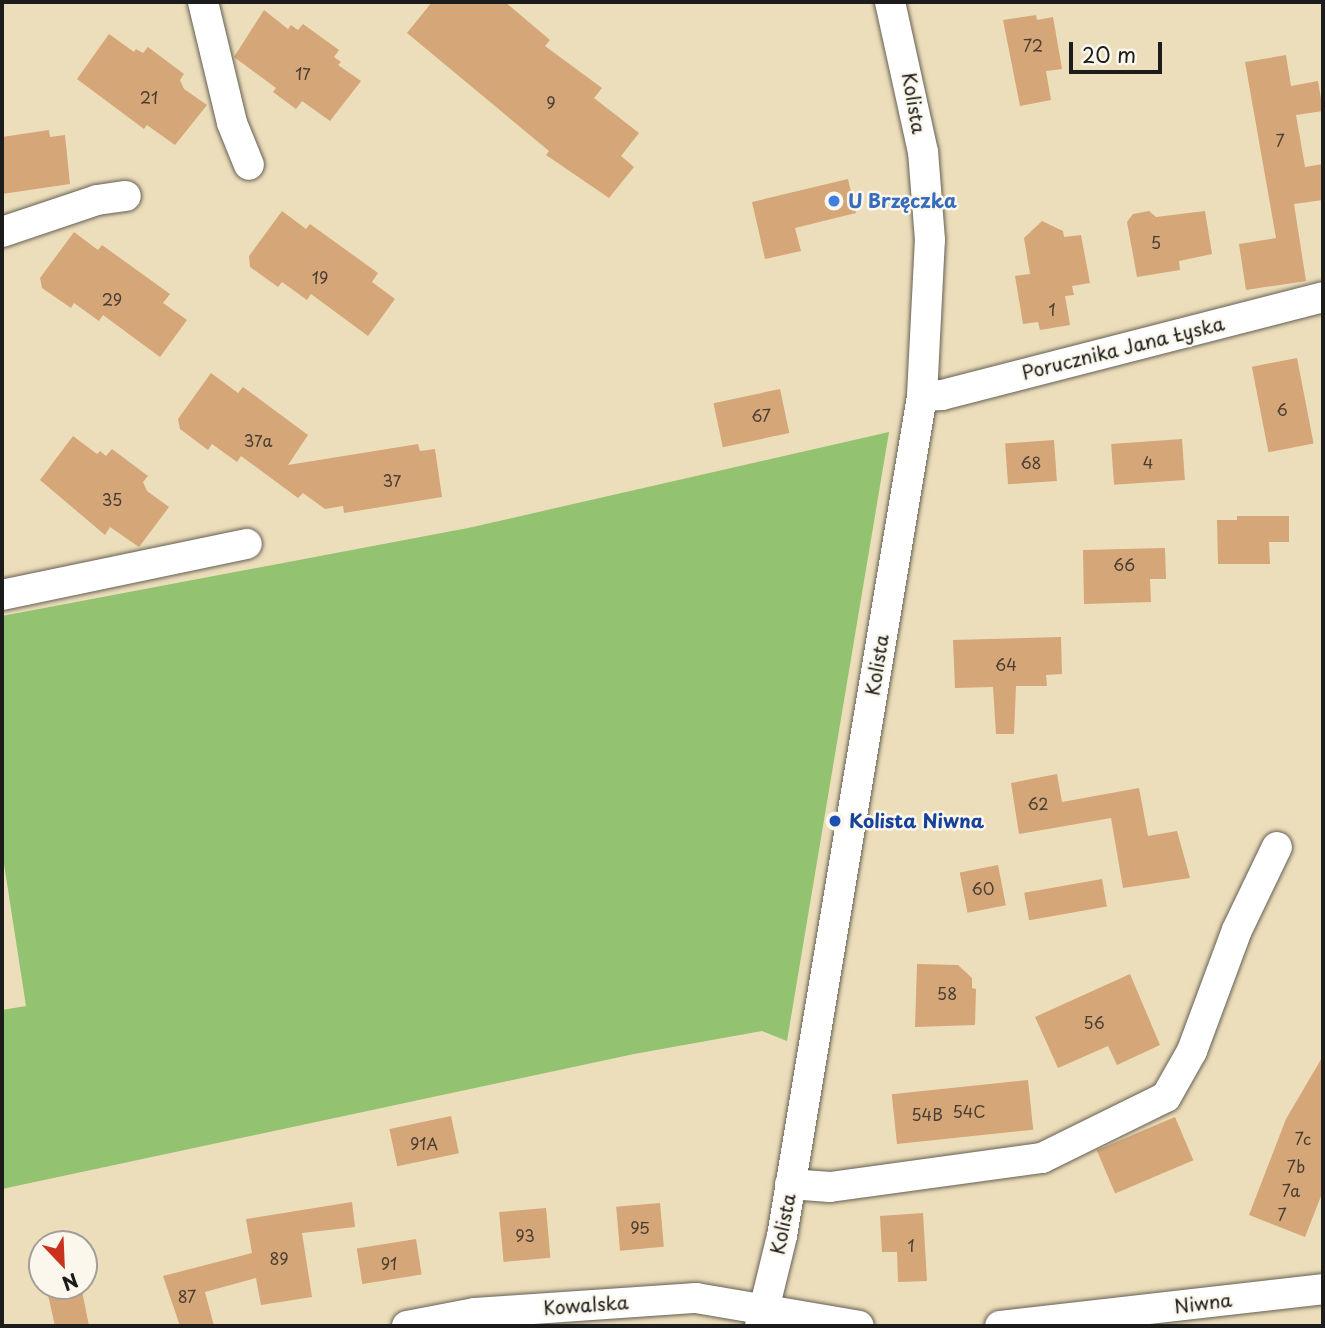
<!DOCTYPE html>
<meta charset="utf-8">
<style>
body{margin:0}
#map{position:relative;width:1325px;height:1328px;overflow:hidden;background:#eddebb;font-family:"Playpen Sans",sans-serif}
div>[style]{position:absolute}
.green>*{inset:0;background:#93c271}
.building>*{inset:0;background:#d4a678;transform-origin:0 0}
.roads{filter:drop-shadow(0 0 2px #656054) drop-shadow(0 0 2px #656054)}
.minor>*{height:30px;margin:-15px;padding:0 15px;transform-origin:15px;border-radius:15px;background:#fff}
.dots>*{width:19px;height:19px;translate:-50% -50%;box-sizing:border-box;border:4px solid #fbf7ec;border-radius:50%}
span{translate:-50% -50%;white-space:nowrap;text-align:center;line-height:1.15;-webkit-text-stroke:5px #fbf7ec;paint-order:stroke}
.number-label{font-size:16px;color:#4a3e33}
.number-label span{-webkit-text-stroke-width:0}
.street-label{font-size:19px;color:#1c1c1c}
.shop-label{font-size:19px;color:#366cbe;font-weight:700}
.left{translate:0 -50%;text-align:left}
.transit-label{font-size:19px;color:#164399;font-weight:700}
.frame{position:absolute;inset:0;border:4px solid #1c1c1c;pointer-events:none}
.north{position:absolute;left:28px;top:1230px;width:70px;height:70px;box-sizing:border-box;background:#fbf7ec;border:2px solid #a29f99;border-radius:50%;rotate:157deg;font-size:19px;font-weight:700;line-height:28px;text-align:center;color:#1c1c1c}
.north::after{content:'';display:block;margin:auto;width:24px;height:32px;background:#c8321e;clip-path:polygon(50% 0,100% 100%,50% 72%,0 100%)}
.scale{position:absolute;left:1069px;top:42px;width:93px;height:32px;box-sizing:border-box;border:4px solid #1c1c1c;border-top:0;padding-left:9px;font-size:21px;line-height:24px;white-space:nowrap;color:#1c1c1c;-webkit-text-stroke:5px #fbf7ec;paint-order:stroke}
</style>
<div id="map">
<div class="green">
<i style="clip-path:polygon(889px 432px,787px 1041px,762px 1031px,634px 1054px,2px 1189px,2px 1010px,26px 1006px,2px 851px,2px 616px,468px 528px)"></i>
</div>
<div class="building">
<i style="clip-path:polygon(432px 2px,505px 2px,550px 40px,545px 46px,602px 88px,594px 98px,639px 133px,621px 156px,634px 167px,609px 198px,546px 155px,549px 151px,407px 33px)"></i>
<i style="clip-path:polygon(264px 10px,288px 29px,291px 25px,298px 30px,303px 24px,339px 50px,334px 57px,341px 62px,338px 65px,361px 81px,330px 121px,302px 101px,296px 109px,273px 92px,276px 88px,234px 57px)"></i>
<i style="clip-path:polygon(1036px 15px,1037px 20px,1053px 17px,1062px 69px,1046px 71px,1051px 100px,1020px 106px,1003px 20px)"></i>
<i style="clip-path:polygon(109px 34px,134px 52px,136px 49px,143px 53px,148px 47px,184px 74px,180px 80px,184px 89px,207px 105px,175px 145px,147px 125px,144px 129px,77px 79px)"></i>
<i style="clip-path:polygon(1286px 55px,1291px 86px,1318px 81px,1323px 111px,1296px 115px,1305px 167px,1323px 164px,1323px 200px,1294px 204px,1306px 281px,1246px 290px,1239px 244px,1276px 238px,1245px 62px)"></i>
<i style="clip-path:polygon(49px 130px,50px 137px,65px 135px,70px 184px,2px 194px,2px 137px)"></i>
<i style="clip-path:polygon(848px 179px,856px 213px,795px 228px,801px 251px,765px 259px,752px 202px)"></i>
<i style="clip-path:polygon(282px 211px,306px 229px,310px 224px,378px 273px,372px 282px,395px 299px,368px 336px,311px 294px,307px 300px,282px 282px,278px 287px,250px 267px,249px 256px)"></i>
<i style="clip-path:polygon(1149px 211px,1156px 217px,1205px 211px,1212px 254px,1179px 261px,1180px 270px,1137px 277px,1127px 222px,1133px 214px)"></i>
<i style="clip-path:polygon(1042px 221px,1063px 231px,1064px 237px,1081px 235px,1090px 283px,1072px 286px,1074px 295px,1065px 296px,1070px 325px,1040px 330px,1038px 322px,1023px 324px,1015px 276px,1030px 274px,1024px 238px)"></i>
<i style="clip-path:polygon(74px 232px,98px 250px,102px 245px,170px 294px,163px 303px,187px 320px,160px 357px,103px 315px,99px 321px,74px 303px,71px 308px,42px 288px,40px 278px)"></i>
<i style="left:1297px;top:358px;width:87px;height:46px;rotate:79deg"></i>
<i style="clip-path:polygon(211px 373px,238px 393px,243px 387px,308px 435px,288px 465px,418px 444px,420px 451px,435px 449px,442px 497px,344px 513px,343px 506px,325px 509px,303px 493px,298px 498px,241px 456px,237px 462px,212px 444px,208px 450px,180px 429px,178px 419px)"></i>
<i style="left:780px;top:389px;width:45px;height:68px;rotate:78deg"></i>
<i style="clip-path:polygon(73px 436px,97px 454px,100px 451px,106px 456px,112px 449px,148px 476px,143px 482px,147px 491px,169px 507px,139px 547px,110px 527px,105px 535px,40px 480px)"></i>
<i style="left:1182px;top:439px;width:41px;height:71px;rotate:86deg"></i>
<i style="left:1054px;top:440px;width:41px;height:49px;rotate:86deg"></i>
<i style="clip-path:polygon(1237px 516px,1289px 516px,1289px 542px,1269px 542px,1270px 564px,1218px 564px,1217px 520px,1237px 520px)"></i>
<i style="clip-path:polygon(1165px 548px,1166px 579px,1150px 579px,1151px 602px,1084px 604px,1083px 550px)"></i>
<i style="clip-path:polygon(1061px 637px,1062px 674px,1046px 675px,1047px 686px,1016px 686px,1014px 734px,996px 734px,993px 687px,955px 688px,953px 640px)"></i>
<i style="clip-path:polygon(1057px 774px,1062px 802px,1139px 788px,1148px 836px,1177px 831px,1190px 878px,1123px 888px,1111px 818px,1019px 834px,1011px 783px)"></i>
<i style="left:998px;top:865px;width:41px;height:39px;rotate:79deg"></i>
<i style="left:1102px;top:879px;width:28px;height:79px;rotate:80deg"></i>
<i style="clip-path:polygon(917px 964px,958px 965px,972px 978px,972px 988px,976px 989px,975px 1025px,915px 1027px)"></i>
<i style="clip-path:polygon(1130px 974px,1160px 1045px,1117px 1065px,1108px 1046px,1058px 1068px,1035px 1017px)"></i>
<i style="clip-path:polygon(1323px 1056px,1323px 1191px,1305px 1237px,1249px 1215px,1286px 1119px)"></i>
<i style="left:1028px;top:1080px;width:50px;height:137px;rotate:84deg"></i>
<i style="left:451px;top:1116px;width:38px;height:63px;rotate:78deg"></i>
<i style="left:1175px;top:1117px;width:47px;height:85px;rotate:67deg"></i>
<i style="clip-path:polygon(352px 1202px,355px 1227px,302px 1233px,312px 1297px,261px 1305px,256px 1278px,205px 1292px,214px 1326px,180px 1326px,163px 1276px,252px 1253px,246px 1219px)"></i>
<i style="left:660px;top:1203px;width:44px;height:44px;rotate:85deg"></i>
<i style="left:546px;top:1208px;width:50px;height:47px;rotate:85deg"></i>
<i style="clip-path:polygon(923px 1213px,927px 1281px,898px 1282px,897px 1252px,882px 1252px,880px 1216px)"></i>
<i style="left:416px;top:1239px;width:36px;height:60px;rotate:81deg"></i>
<i style="clip-path:polygon(46px 1286px,81px 1286px,89px 1326px,55px 1326px)"></i>
</div>
<div class="roads">
<div class="minor">
<i style="left:203px;top:2px;width:124px;rotate:76.5deg"></i>
<i style="left:232px;top:123px;width:45px;rotate:68deg"></i>
<i style="left:2px;top:232px;width:100px;rotate:-18.6deg"></i>
<i style="left:97px;top:200px;width:29px;rotate:-8deg"></i>
<i style="left:922px;top:396px;width:20px;rotate:-3deg"></i>
<i style="left:942px;top:395px;width:393px;rotate:-14.4deg"></i>
<i style="left:2px;top:595px;width:250px;rotate:-11.8deg"></i>
<i style="left:790px;top:1184px;width:40px;rotate:4.3deg"></i>
<i style="left:830px;top:1187px;width:214px;rotate:-7.8deg"></i>
<i style="left:1042px;top:1158px;width:138px;rotate:-26.2deg"></i>
<i style="left:1166px;top:1097px;width:53px;rotate:-60.5deg"></i>
<i style="left:1192px;top:1051px;width:129px;rotate:-69.6deg"></i>
<i style="left:1237px;top:930px;width:92px;rotate:-64.3deg"></i>
<i style="left:407px;top:1326px;width:69px;rotate:-10.8deg"></i>
<i style="left:475px;top:1313px;width:222px;rotate:-3.9deg"></i>
<i style="left:696px;top:1298px;width:165px;rotate:9.7deg"></i>
<i style="left:760px;top:1326px;width:93px;rotate:-76.3deg"></i>
<i style="left:782px;top:1236px;width:852px;rotate:-80.54deg"></i>
<i style="left:922px;top:396px;width:156px;rotate:-87.1deg"></i>
<i style="left:930px;top:240px;width:88px;rotate:-94.5deg"></i>
<i style="left:923px;top:152px;width:154px;rotate:-102.4deg"></i>
<i style="left:1000px;top:1326px;width:325px;rotate:-6.5deg"></i>
</div>
</div>
<div class="dots">
<i style="left:834px;top:201px;background:#3f7fe0"></i>
<i style="left:835px;top:821px;background:#1a4fb4"></i>
</div>
<div class="number-label">
<span style="left:1033px;top:45px">72</span>
<span style="left:303px;top:73px">17</span>
<span style="left:149px;top:97px">21</span>
<span style="left:551px;top:102px">9</span>
<span style="left:1280px;top:140px">7</span>
<span style="left:1156px;top:242px">5</span>
<span style="left:320px;top:277px">19</span>
<span style="left:112px;top:299px">29</span>
<span style="left:1052px;top:309px">1</span>
<span style="left:1282px;top:409px">6</span>
<span style="left:761px;top:415px">67</span>
<span style="left:258px;top:440px">37a</span>
<span style="left:1031px;top:462px">68</span>
<span style="left:1148px;top:462px">4</span>
<span style="left:392px;top:480px">37</span>
<span style="left:112px;top:499px">35</span>
<span style="left:1124px;top:564px">66</span>
<span style="left:1006px;top:664px">64</span>
<span style="left:1038px;top:803px">62</span>
<span style="left:983px;top:888px">60</span>
<span style="left:947px;top:993px">58</span>
<span style="left:1094px;top:1022px">56</span>
<span style="left:969px;top:1111px">54C</span>
<span style="left:927px;top:1114px">54B</span>
<span style="left:1303px;top:1138px">7c</span>
<span style="left:424px;top:1143px">91A</span>
<span style="left:1296px;top:1166px">7b</span>
<span style="left:1291px;top:1190px">7a</span>
<span style="left:1282px;top:1214px">7</span>
<span style="left:640px;top:1227px">95</span>
<span style="left:525px;top:1235px">93</span>
<span style="left:911px;top:1245px">1</span>
<span style="left:279px;top:1258px">89</span>
<span style="left:389px;top:1263px">91</span>
<span style="left:187px;top:1296px">87</span>
</div>
<div class="street-label">
<span style="left:914px;top:103px;rotate:80deg">Kolista</span>
<span style="left:1123px;top:348px;rotate:-14deg">Porucznika Jana Łyska</span>
<span style="left:877px;top:665px;rotate:-81deg">Kolista</span>
<span style="left:783px;top:1224px;rotate:-79deg">Kolista</span>
<span style="left:1203px;top:1303px;rotate:-7deg">Niwna</span>
<span style="left:586px;top:1305px;rotate:-4deg">Kowalska</span>
</div>
<div class="shop-label">
<span class="left" style="left:848px;top:201px">U Brzęczka</span>
</div>
<div class="transit-label">
<span class="left" style="left:849px;top:821px">Kolista Niwna</span>
</div>
<div class="frame"></div>
<div class="north">N</div>
<div class="scale">20 m</div>
</div>
